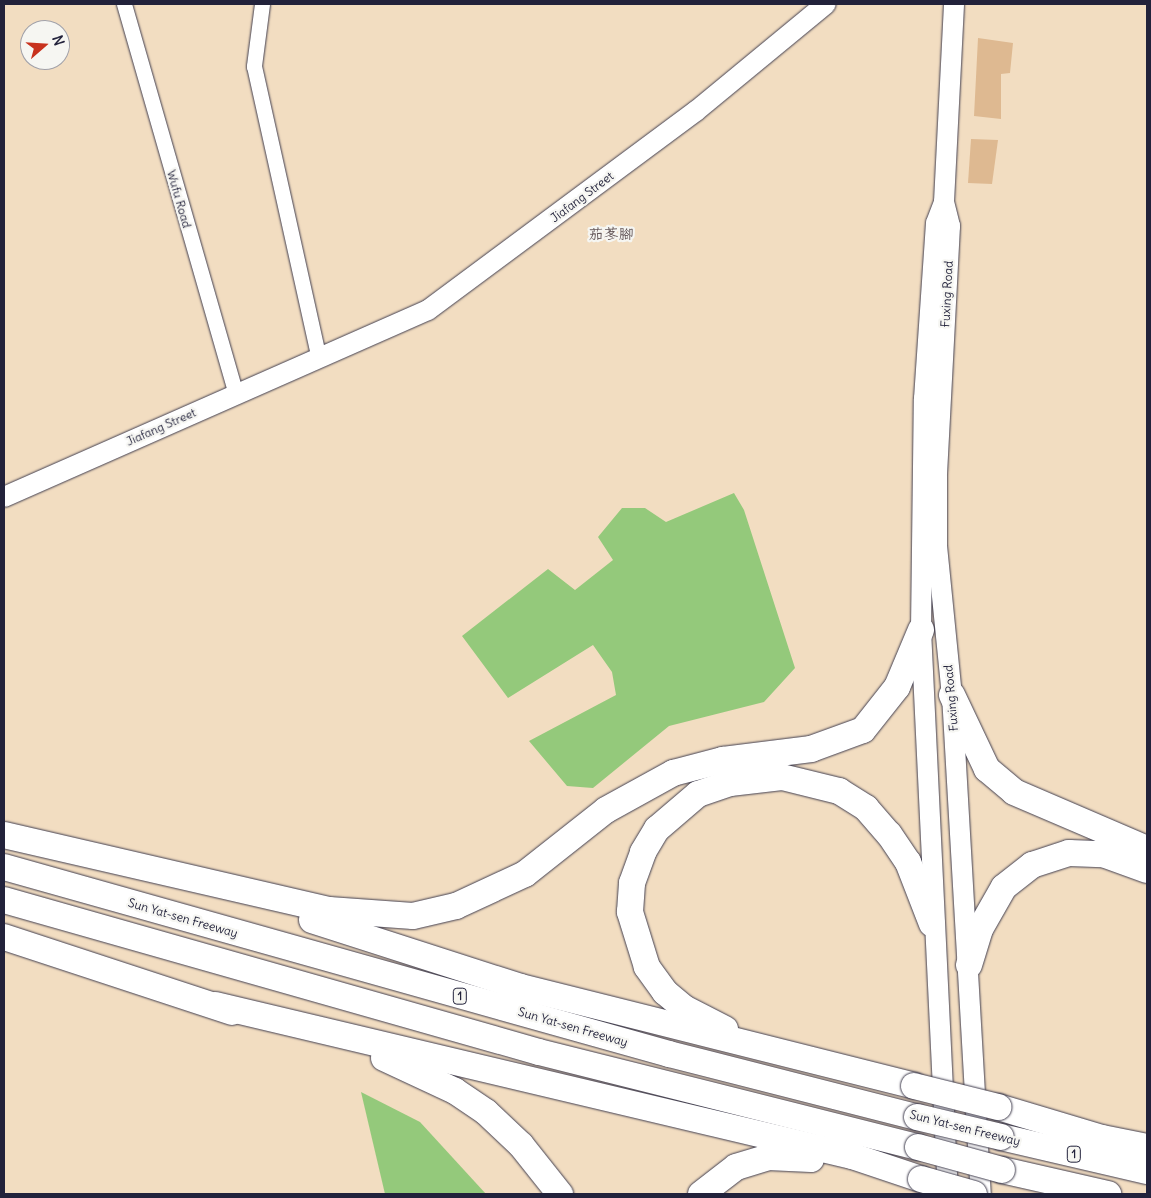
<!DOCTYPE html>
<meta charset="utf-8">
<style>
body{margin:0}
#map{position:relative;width:1151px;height:1198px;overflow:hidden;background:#f2ddc1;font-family:Delius,"LXGW WenKai TC",sans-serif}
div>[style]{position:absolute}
.green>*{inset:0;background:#94c97b}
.building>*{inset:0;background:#deb991}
.roads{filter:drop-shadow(0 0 1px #413e4f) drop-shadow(0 0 1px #413e4f)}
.street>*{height:15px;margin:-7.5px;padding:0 7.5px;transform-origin:7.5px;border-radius:7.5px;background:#fff}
.secondary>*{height:20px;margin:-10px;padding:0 10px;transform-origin:10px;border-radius:10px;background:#fff}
.highway>*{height:26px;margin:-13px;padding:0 13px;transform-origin:13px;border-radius:13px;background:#fff}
.bridges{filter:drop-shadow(0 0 1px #413e4f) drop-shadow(0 0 1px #413e4f)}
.highway-bridge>*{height:26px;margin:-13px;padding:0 13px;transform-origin:13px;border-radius:13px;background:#fff}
span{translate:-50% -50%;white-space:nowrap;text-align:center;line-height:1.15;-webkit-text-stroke:4.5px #f6f6f2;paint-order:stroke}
.shield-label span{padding:1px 4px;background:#f6f6f2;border:1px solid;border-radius:4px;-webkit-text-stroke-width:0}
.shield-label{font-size:11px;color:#22223b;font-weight:700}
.street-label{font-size:12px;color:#22223b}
.quarter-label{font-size:15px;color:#645759}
.frame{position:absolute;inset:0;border:5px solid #22223b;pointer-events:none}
.north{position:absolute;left:20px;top:20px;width:50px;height:50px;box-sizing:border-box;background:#f6f6f2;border:1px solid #a1a1a9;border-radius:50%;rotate:71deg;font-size:14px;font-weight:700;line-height:20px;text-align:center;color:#22223b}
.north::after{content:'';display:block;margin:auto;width:18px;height:22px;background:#c8321e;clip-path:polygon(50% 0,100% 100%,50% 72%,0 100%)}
</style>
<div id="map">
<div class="green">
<i style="clip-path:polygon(734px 493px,744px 510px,795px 668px,764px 702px,669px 726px,593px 788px,567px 786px,529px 741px,616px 695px,612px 672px,593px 645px,508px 698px,462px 636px,548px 569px,575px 590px,613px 560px,598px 537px,622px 508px,645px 508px,666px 522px)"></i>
<i style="clip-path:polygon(361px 1092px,420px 1122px,486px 1194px,385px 1194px)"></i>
</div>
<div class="building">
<i style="clip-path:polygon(978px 38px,1013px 43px,1010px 73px,1001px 74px,1001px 119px,974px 116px)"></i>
<i style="clip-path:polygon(971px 139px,998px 140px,992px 184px,968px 183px)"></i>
</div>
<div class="roads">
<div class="street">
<i style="left:124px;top:4px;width:406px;rotate:74deg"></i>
<i style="left:262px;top:4px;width:63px;rotate:97.4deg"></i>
<i style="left:254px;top:66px;width:299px;rotate:77.5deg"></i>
</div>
<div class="secondary">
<i style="left:944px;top:202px;width:25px;rotate:76deg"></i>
<i style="left:950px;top:226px;width:250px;rotate:93deg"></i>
<i style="left:937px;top:476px;width:70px;rotate:90deg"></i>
<i style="left:937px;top:546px;width:150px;rotate:84.3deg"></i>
<i style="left:952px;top:695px;width:500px;rotate:86.7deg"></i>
<i style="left:4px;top:497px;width:463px;rotate:-23.8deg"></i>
<i style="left:428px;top:310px;width:334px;rotate:-36.6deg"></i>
<i style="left:696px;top:111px;width:168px;rotate:-39.5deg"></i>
<i style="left:948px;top:1194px;width:565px;rotate:-92.74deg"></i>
<i style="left:921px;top:630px;width:231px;rotate:-89.3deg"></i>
<i style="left:924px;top:399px;width:176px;rotate:-86.1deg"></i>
<i style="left:936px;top:223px;width:22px;rotate:-69deg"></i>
<i style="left:944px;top:202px;width:198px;rotate:-87.1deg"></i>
</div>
<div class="highway">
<i style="left:952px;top:695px;width:82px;rotate:64.7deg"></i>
<i style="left:987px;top:769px;width:35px;rotate:40deg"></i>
<i style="left:1014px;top:792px;width:145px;rotate:23.2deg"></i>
<i style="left:4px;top:835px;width:334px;rotate:13deg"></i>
<i style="left:329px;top:910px;width:84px;rotate:4.1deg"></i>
<i style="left:413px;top:916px;width:44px;rotate:-13.1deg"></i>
<i style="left:456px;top:906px;width:76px;rotate:-24.9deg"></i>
<i style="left:525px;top:874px;width:103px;rotate:-38.3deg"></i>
<i style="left:606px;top:810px;width:77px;rotate:-28.9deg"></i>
<i style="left:673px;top:773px;width:52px;rotate:-14.6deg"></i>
<i style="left:723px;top:760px;width:89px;rotate:-7.1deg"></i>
<i style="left:811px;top:749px;width:55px;rotate:-20.1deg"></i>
<i style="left:863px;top:730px;width:55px;rotate:-51.7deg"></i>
<i style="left:897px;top:687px;width:62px;rotate:-67.2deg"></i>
<i style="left:4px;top:867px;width:691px;rotate:15.71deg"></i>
<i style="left:669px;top:1054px;width:256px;rotate:14.3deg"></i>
<i style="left:4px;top:900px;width:556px;rotate:15.86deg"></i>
<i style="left:539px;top:1052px;width:391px;rotate:14.1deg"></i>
<i style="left:312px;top:920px;width:219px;rotate:17.8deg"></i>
<i style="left:521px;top:987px;width:405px;rotate:14.1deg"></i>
<i style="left:4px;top:937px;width:240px;rotate:18.2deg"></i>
<i style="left:969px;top:965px;width:38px;rotate:-73deg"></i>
<i style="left:980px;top:929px;width:48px;rotate:-60.3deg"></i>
<i style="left:1004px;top:887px;width:36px;rotate:-38deg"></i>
<i style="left:1032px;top:865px;width:39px;rotate:-18deg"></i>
<i style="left:1069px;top:853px;width:34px;rotate:2deg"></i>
<i style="left:1103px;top:854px;width:47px;rotate:20deg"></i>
<i style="left:215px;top:1005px;width:655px;rotate:13.34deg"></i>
<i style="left:852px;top:1156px;width:73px;rotate:18.4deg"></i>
<i style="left:725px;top:1029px;width:46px;rotate:-152.9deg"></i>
<i style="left:684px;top:1008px;width:25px;rotate:-140deg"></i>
<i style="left:665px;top:992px;width:31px;rotate:-126deg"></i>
<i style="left:647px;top:967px;width:58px;rotate:-107.2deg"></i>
<i style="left:630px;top:912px;width:29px;rotate:-86deg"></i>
<i style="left:632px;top:883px;width:33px;rotate:-70deg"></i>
<i style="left:643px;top:852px;width:27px;rotate:-59deg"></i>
<i style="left:657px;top:829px;width:54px;rotate:-40.5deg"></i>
<i style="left:698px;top:794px;width:34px;rotate:-19deg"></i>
<i style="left:730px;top:783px;width:52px;rotate:-6.6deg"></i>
<i style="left:782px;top:777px;width:59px;rotate:13.8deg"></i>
<i style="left:839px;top:791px;width:32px;rotate:32deg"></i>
<i style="left:866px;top:808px;width:35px;rotate:49deg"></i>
<i style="left:889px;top:834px;width:34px;rotate:56deg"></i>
<i style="left:908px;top:862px;width:66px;rotate:68.8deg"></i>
<i style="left:384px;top:1058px;width:78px;rotate:24.9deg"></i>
<i style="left:455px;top:1091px;width:37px;rotate:34deg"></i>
<i style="left:486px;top:1112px;width:48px;rotate:43.3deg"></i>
<i style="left:521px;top:1145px;width:63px;rotate:51.5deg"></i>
<i style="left:998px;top:1107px;width:109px;rotate:16.6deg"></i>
<i style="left:1102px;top:1138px;width:46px;rotate:11.3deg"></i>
<i style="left:1001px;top:1137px;width:150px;rotate:13.1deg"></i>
<i style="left:1002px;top:1170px;width:109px;rotate:12.8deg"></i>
<i style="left:701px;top:1194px;width:44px;rotate:-37.6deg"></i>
<i style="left:736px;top:1167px;width:34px;rotate:-17deg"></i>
<i style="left:768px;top:1157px;width:43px;rotate:2.7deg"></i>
</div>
</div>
<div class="bridges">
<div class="highway-bridge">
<i style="left:914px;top:1086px;width:87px;rotate:14deg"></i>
<i style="left:917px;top:1117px;width:86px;rotate:13.4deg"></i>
<i style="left:918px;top:1147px;width:87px;rotate:15.3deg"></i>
<i style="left:921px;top:1179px;width:55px;rotate:15.8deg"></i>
</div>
</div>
<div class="shield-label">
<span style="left:460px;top:996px">1</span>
<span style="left:1074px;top:1154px">1</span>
</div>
<div class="street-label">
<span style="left:582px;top:197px;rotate:-37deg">Jiafang Street</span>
<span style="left:179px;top:199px;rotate:74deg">Wufu Road</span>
<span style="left:947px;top:294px;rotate:-87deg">Fuxing Road</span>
<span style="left:161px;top:427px;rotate:-24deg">Jiafang Street</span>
<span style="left:951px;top:698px;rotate:-95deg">Fuxing Road</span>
<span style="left:183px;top:918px;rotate:16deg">Sun Yat-sen Freeway</span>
<span style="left:573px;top:1027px;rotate:16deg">Sun Yat-sen Freeway</span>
<span style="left:965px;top:1128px;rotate:14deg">Sun Yat-sen Freeway</span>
</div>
<div class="quarter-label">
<span style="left:611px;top:234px">茄苳腳</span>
</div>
<div class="frame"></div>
<div class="north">N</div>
</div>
